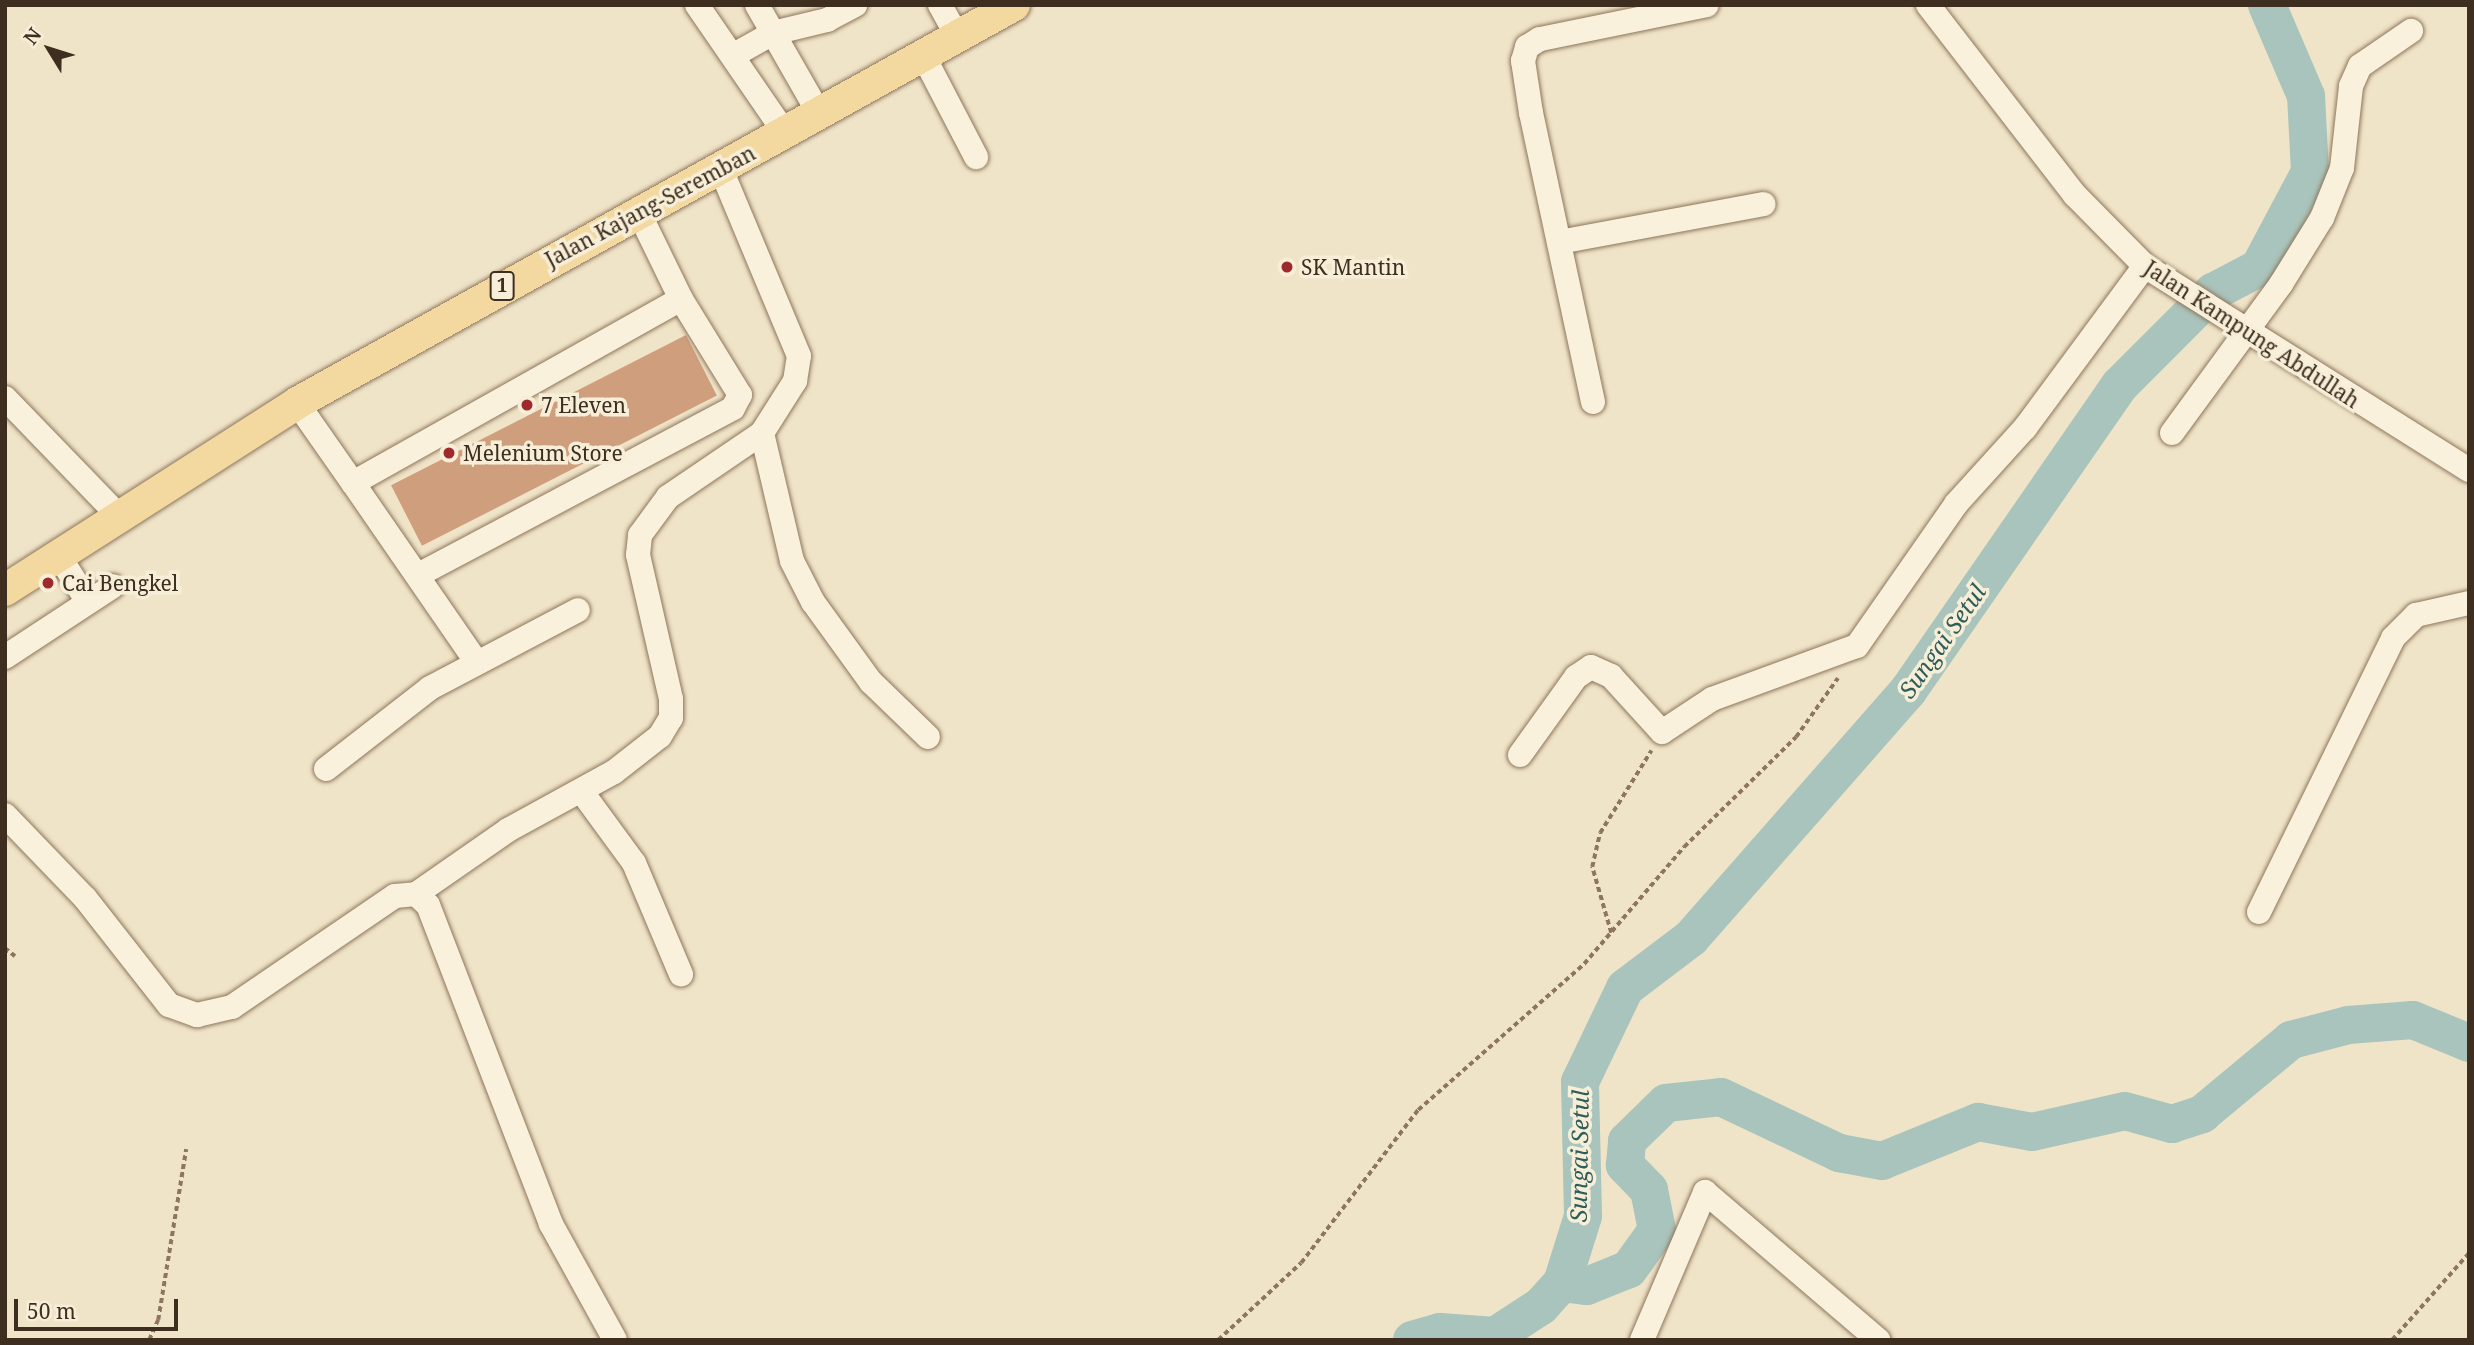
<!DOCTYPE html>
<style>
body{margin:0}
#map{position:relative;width:2474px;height:1345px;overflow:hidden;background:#f0e4c8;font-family:"Noto Serif",serif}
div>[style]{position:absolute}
.river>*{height:38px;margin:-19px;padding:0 19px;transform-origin:19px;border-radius:19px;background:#a9c4bc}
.building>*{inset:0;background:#cf9f7d;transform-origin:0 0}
.path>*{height:3.5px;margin-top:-1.75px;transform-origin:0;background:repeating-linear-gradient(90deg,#8d765c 0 5px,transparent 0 8.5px)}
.roads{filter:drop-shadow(0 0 2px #8d765c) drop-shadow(0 0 2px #8d765c)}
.minor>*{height:24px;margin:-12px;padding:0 12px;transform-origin:12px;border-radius:12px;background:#faf1dc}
.major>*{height:32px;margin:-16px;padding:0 16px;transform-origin:16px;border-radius:16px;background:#f3d9a0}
.dots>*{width:19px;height:19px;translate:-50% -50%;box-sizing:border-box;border:4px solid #f7eed8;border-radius:50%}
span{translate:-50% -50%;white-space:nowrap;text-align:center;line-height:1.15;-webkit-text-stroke:7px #f7eed8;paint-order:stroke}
.shield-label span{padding:2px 5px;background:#f7eed8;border:2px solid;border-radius:5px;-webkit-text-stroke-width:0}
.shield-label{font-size:19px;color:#3d2e20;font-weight:700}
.street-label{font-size:21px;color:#3d2e20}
.poi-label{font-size:21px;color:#3d2e20}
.left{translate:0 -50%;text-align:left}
.water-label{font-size:23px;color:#2f5d5a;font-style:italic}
.frame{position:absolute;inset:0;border:7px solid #3d2e20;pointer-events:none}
.north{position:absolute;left:14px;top:14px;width:70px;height:70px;-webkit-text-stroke:5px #f7eed8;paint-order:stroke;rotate:308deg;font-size:19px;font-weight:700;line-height:28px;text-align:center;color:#3d2e20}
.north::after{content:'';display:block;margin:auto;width:24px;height:32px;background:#3d2e20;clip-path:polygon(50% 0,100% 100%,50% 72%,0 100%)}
.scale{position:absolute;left:14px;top:1299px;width:164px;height:32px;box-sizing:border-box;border:4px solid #3d2e20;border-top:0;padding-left:9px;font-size:21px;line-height:24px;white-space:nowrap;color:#3d2e20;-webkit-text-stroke:5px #f7eed8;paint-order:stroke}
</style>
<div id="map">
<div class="river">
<i style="left:1562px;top:1283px;width:25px;rotate:7deg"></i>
<i style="left:1587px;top:1286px;width:45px;rotate:-22deg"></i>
<i style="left:1629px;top:1269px;width:48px;rotate:-54.3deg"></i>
<i style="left:1657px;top:1230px;width:41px;rotate:-101.3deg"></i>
<i style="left:1649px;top:1190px;width:35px;rotate:-134deg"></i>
<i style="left:1625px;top:1165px;width:24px;rotate:-85deg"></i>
<i style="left:1627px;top:1141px;width:54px;rotate:-44.3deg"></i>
<i style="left:1666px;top:1103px;width:55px;rotate:-6.2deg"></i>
<i style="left:1721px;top:1097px;width:131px;rotate:25.4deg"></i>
<i style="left:1839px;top:1153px;width:44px;rotate:10.5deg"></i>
<i style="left:1882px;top:1161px;width:104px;rotate:-22.1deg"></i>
<i style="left:1978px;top:1122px;width:55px;rotate:10.5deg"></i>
<i style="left:2032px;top:1132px;width:95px;rotate:-12.7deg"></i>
<i style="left:2125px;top:1111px;width:49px;rotate:15.5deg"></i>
<i style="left:2172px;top:1124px;width:32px;rotate:-18deg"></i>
<i style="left:2202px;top:1114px;width:116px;rotate:-39.7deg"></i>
<i style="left:2291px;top:1040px;width:59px;rotate:-14.7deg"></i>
<i style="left:2348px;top:1025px;width:65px;rotate:-4.4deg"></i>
<i style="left:2413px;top:1020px;width:61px;rotate:22.3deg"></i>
<i style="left:1412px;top:1340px;width:29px;rotate:-16deg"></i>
<i style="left:1440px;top:1332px;width:55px;rotate:4.2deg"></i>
<i style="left:1495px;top:1336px;width:55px;rotate:-33.1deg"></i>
<i style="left:1541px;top:1306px;width:31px;rotate:-48deg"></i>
<i style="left:1562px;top:1283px;width:70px;rotate:-72.6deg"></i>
<i style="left:1583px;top:1216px;width:134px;rotate:-91.3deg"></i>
<i style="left:1580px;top:1082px;width:104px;rotate:-64.4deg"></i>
<i style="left:1625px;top:988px;width:83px;rotate:-37.1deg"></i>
<i style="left:1691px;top:938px;width:329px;rotate:-48.7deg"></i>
<i style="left:1908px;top:691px;width:372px;rotate:-55.3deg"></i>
<i style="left:2120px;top:385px;width:132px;rotate:-45deg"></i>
<i style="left:2213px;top:292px;width:52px;rotate:-27.6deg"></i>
<i style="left:2259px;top:268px;width:109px;rotate:-62deg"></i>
<i style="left:2310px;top:172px;width:76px;rotate:-93deg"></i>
<i style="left:2306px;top:96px;width:99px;rotate:-113.2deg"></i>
</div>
<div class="building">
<i style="left:686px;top:335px;width:68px;height:331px;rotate:63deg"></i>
</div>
<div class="path">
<i style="left:1611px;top:933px;width:69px;rotate:-106.1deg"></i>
<i style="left:1592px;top:867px;width:35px;rotate:-77deg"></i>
<i style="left:1600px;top:833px;width:97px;rotate:-58.1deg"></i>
<i style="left:5px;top:948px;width:13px;rotate:39deg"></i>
<i style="left:149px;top:1340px;width:22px;rotate:-66deg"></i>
<i style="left:158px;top:1320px;width:173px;rotate:-80.7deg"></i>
<i style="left:1218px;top:1340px;width:113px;rotate:-42.9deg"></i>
<i style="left:1301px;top:1263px;width:193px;rotate:-52.6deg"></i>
<i style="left:1418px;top:1110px;width:221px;rotate:-41.3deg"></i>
<i style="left:1584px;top:964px;width:154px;rotate:-49.5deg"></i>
<i style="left:1684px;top:847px;width:157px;rotate:-44.5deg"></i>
<i style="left:1796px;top:737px;width:72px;rotate:-54.6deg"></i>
<i style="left:2392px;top:1340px;width:116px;rotate:-48.5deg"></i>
</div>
<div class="roads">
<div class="minor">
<i style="left:697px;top:5px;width:155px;rotate:55.5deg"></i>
<i style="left:757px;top:5px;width:127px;rotate:60.2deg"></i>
<i style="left:940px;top:5px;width:37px;rotate:61deg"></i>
<i style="left:1928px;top:5px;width:240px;rotate:52.3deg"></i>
<i style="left:2075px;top:195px;width:100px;rotate:45.4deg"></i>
<i style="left:2145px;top:266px;width:383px;rotate:32.2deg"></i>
<i style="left:734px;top:55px;width:45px;rotate:-29.4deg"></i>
<i style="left:773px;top:33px;width:56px;rotate:-13.5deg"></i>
<i style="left:827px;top:20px;width:32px;rotate:-28deg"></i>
<i style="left:924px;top:57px;width:113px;rotate:62.5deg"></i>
<i style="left:1559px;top:242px;width:208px;rotate:-10.5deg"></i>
<i style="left:5px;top:398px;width:167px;rotate:46deg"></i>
<i style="left:1593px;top:402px;width:296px;rotate:-102.1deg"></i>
<i style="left:1531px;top:113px;width:53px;rotate:-98.7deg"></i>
<i style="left:1523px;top:61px;width:15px;rotate:-74deg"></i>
<i style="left:1527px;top:47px;width:15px;rotate:-32deg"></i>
<i style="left:1540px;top:39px;width:170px;rotate:-11.5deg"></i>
<i style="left:297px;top:403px;width:98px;rotate:55deg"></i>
<i style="left:353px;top:483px;width:376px;rotate:-29.3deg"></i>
<i style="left:762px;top:433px;width:131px;rotate:76.8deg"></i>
<i style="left:792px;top:561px;width:46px;rotate:62.9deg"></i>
<i style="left:813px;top:602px;width:99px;rotate:54.1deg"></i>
<i style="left:871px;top:682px;width:79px;rotate:44deg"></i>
<i style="left:2172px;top:433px;width:185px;rotate:-53.8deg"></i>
<i style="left:2281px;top:284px;width:78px;rotate:-58.2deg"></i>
<i style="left:2322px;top:218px;width:54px;rotate:-68.2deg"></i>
<i style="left:2342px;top:168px;width:82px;rotate:-83.7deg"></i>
<i style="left:2351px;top:86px;width:22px;rotate:-66deg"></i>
<i style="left:2360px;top:66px;width:62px;rotate:-34.5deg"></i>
<i style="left:353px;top:483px;width:216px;rotate:55.4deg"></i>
<i style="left:59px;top:556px;width:54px;rotate:57.8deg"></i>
<i style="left:420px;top:574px;width:354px;rotate:-27.9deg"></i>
<i style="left:733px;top:408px;width:15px;rotate:-62deg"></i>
<i style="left:740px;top:395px;width:113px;rotate:-121.6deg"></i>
<i style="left:681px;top:299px;width:98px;rotate:-116deg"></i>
<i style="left:5px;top:657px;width:129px;rotate:-33.3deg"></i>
<i style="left:1520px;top:755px;width:96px;rotate:-54.3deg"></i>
<i style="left:1576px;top:677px;width:18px;rotate:-34deg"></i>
<i style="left:1591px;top:667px;width:22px;rotate:24deg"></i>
<i style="left:1611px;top:676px;width:76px;rotate:47.7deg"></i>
<i style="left:1662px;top:732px;width:60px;rotate:-33.4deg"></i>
<i style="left:1712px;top:699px;width:154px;rotate:-20.1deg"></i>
<i style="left:1857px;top:646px;width:173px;rotate:-55.1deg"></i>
<i style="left:1956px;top:504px;width:103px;rotate:-47.8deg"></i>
<i style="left:2025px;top:428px;width:202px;rotate:-53.5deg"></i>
<i style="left:326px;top:769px;width:132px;rotate:-37.9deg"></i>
<i style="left:430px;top:688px;width:167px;rotate:-27.8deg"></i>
<i style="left:582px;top:792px;width:88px;rotate:53.8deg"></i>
<i style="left:634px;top:863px;width:121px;rotate:67.1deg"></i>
<i style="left:5px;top:815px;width:115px;rotate:46.1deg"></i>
<i style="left:85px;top:898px;width:136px;rotate:51.9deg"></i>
<i style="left:169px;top:1005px;width:30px;rotate:20deg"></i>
<i style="left:197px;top:1015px;width:36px;rotate:-13deg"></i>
<i style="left:232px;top:1007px;width:197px;rotate:-34.3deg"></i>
<i style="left:395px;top:896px;width:21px;rotate:-5deg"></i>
<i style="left:416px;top:894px;width:16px;rotate:43deg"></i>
<i style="left:428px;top:905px;width:342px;rotate:68.9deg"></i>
<i style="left:551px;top:1224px;width:132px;rotate:61.1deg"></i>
<i style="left:416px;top:894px;width:112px;rotate:-34.8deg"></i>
<i style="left:508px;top:830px;width:121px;rotate:-28.7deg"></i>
<i style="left:614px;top:772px;width:58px;rotate:-38deg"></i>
<i style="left:660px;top:736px;width:21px;rotate:-59deg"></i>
<i style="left:671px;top:718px;width:19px;rotate:-90deg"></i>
<i style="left:671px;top:699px;width:148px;rotate:-102.9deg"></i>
<i style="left:638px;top:555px;width:20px;rotate:-84deg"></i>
<i style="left:640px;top:535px;width:47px;rotate:-53.6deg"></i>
<i style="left:668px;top:497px;width:114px;rotate:-34.2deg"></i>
<i style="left:762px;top:433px;width:62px;rotate:-57.6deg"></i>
<i style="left:795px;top:381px;width:25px;rotate:-81deg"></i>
<i style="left:799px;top:356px;width:205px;rotate:-112.7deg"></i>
<i style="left:2259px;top:912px;width:305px;rotate:-63.9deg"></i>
<i style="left:2393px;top:638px;width:33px;rotate:-45deg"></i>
<i style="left:2416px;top:615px;width:54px;rotate:-12.8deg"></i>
<i style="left:1642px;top:1340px;width:161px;rotate:-66.9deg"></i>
<i style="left:1705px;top:1192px;width:228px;rotate:40.5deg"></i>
</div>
<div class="major">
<i style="left:5px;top:590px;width:347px;rotate:-32.6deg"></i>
<i style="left:297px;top:403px;width:820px;rotate:-29.03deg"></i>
</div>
</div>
<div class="dots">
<i style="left:1287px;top:267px;background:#9e2a2b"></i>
<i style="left:527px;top:405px;background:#9e2a2b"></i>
<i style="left:449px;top:453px;background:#9e2a2b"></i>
<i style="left:48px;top:583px;background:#9e2a2b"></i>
</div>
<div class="shield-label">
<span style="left:502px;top:286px">1</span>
</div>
<div class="street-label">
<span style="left:650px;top:206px;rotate:-28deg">Jalan Kajang-Seremban</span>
<span style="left:2252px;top:334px;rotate:33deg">Jalan Kampung Abdullah</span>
</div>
<div class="poi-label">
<span class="left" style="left:1301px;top:267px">SK Mantin</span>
<span class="left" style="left:541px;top:405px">7 Eleven</span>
<span class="left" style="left:463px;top:453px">Melenium Store</span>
<span class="left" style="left:62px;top:583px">Cai Bengkel</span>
</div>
<div class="water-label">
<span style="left:1942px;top:641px;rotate:-55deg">Sungai Setul</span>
<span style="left:1579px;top:1156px;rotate:-89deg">Sungai Setul</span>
</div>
<div class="frame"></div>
<div class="north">N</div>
<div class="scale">50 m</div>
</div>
